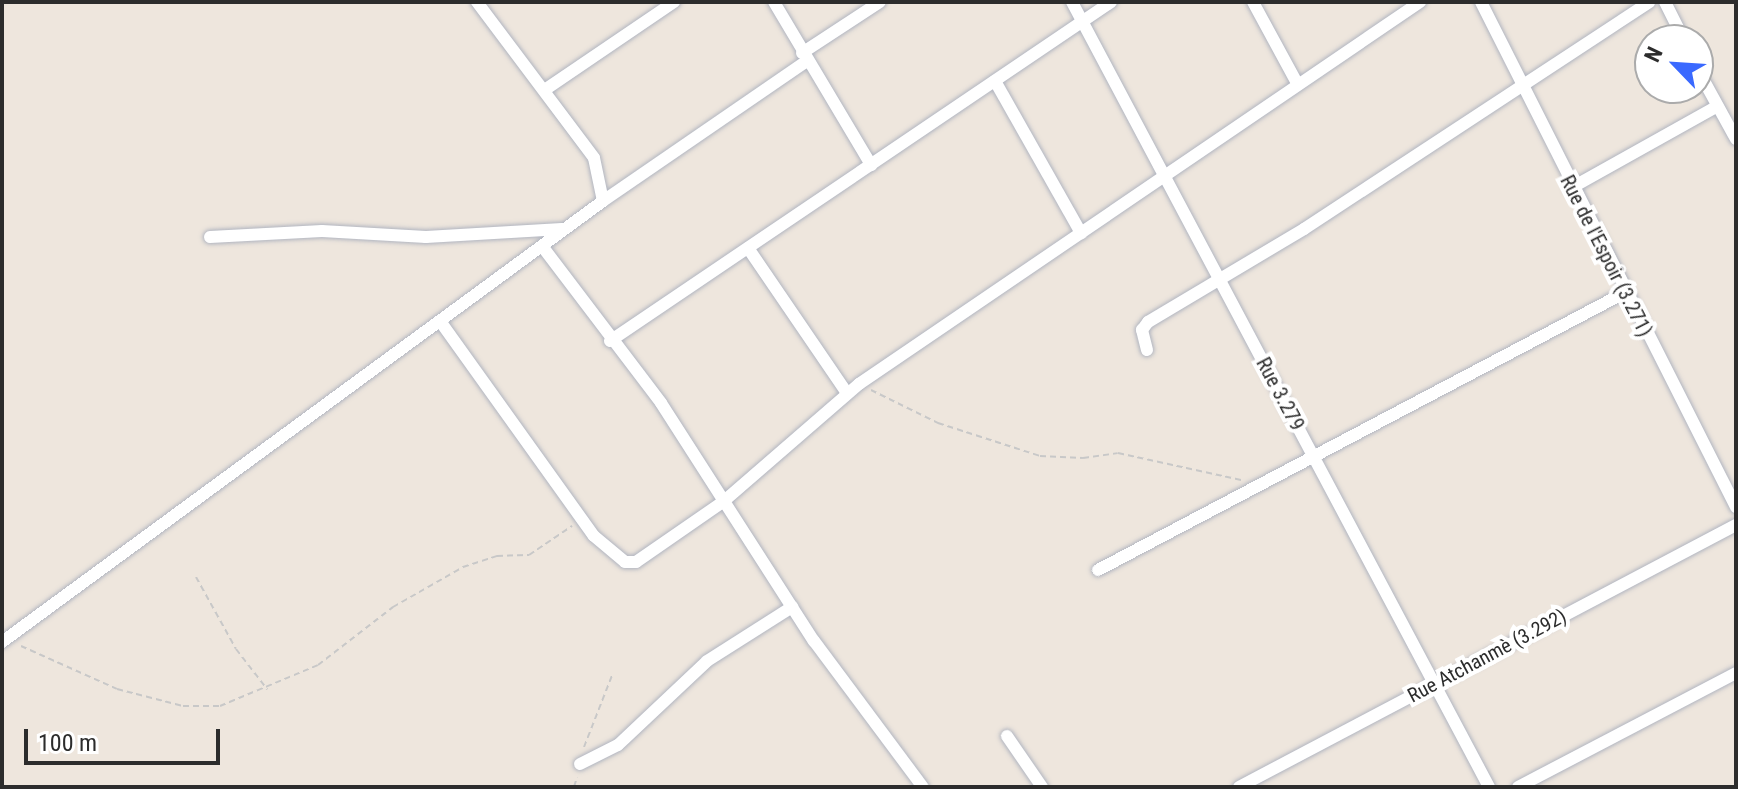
<!DOCTYPE html>
<meta charset="utf-8">
<style>
body{margin:0}
#map{position:relative;width:1738px;height:789px;overflow:hidden;background:#eee6dd;font-family:"Roboto Condensed",sans-serif}
div>[style]{position:absolute}
.path>*{height:2px;margin-top:-1px;transform-origin:0;background:repeating-linear-gradient(90deg,#c8c8c8 0 6px,transparent 0 10px)}
.roads{filter:drop-shadow(0 0 2px #b1b5c0) drop-shadow(0 0 2px #b1b5c0)}
.street>*{height:12px;margin:-6px;padding:0 6px;transform-origin:6px;border-radius:6px;background:#fff}
span{translate:-50% -50%;white-space:nowrap;text-align:center;line-height:1.15;-webkit-text-stroke:8px #fff;paint-order:stroke}
.street-label{font-size:20px;color:#2c2c2c}
.frame{position:absolute;inset:0;border:4px solid #2c2c2c;pointer-events:none}
.north{position:absolute;left:1634px;top:24px;width:80px;height:80px;box-sizing:border-box;background:#fff;border:2px solid #ababab;border-radius:50%;rotate:295deg;font-size:22px;font-weight:700;line-height:32px;text-align:center;color:#2c2c2c}
.north::after{content:'';display:block;margin:auto;width:28px;height:36px;background:#3a69ff;clip-path:polygon(50% 0,100% 100%,50% 72%,0 100%)}
.scale{position:absolute;left:24px;top:729px;width:196px;height:36px;box-sizing:border-box;border:4px solid #2c2c2c;border-top:0;padding-left:10px;font-size:24px;line-height:28px;white-space:nowrap;color:#2c2c2c;-webkit-text-stroke:6px #fff;paint-order:stroke}
</style>
<div id="map">
<div class="path">
<i style="left:871px;top:390px;width:75px;rotate:26.2deg"></i>
<i style="left:938px;top:423px;width:107px;rotate:17.9deg"></i>
<i style="left:1040px;top:456px;width:43px;rotate:2.7deg"></i>
<i style="left:1083px;top:458px;width:35px;rotate:-8deg"></i>
<i style="left:1118px;top:453px;width:126px;rotate:12.4deg"></i>
<i style="left:196px;top:577px;width:82px;rotate:60.9deg"></i>
<i style="left:236px;top:649px;width:51px;rotate:52.2deg"></i>
<i style="left:21px;top:646px;width:105px;rotate:24.1deg"></i>
<i style="left:117px;top:689px;width:68px;rotate:14.4deg"></i>
<i style="left:183px;top:706px;width:37px"></i>
<i style="left:220px;top:706px;width:106px;rotate:-22.7deg"></i>
<i style="left:318px;top:665px;width:95px;rotate:-37.7deg"></i>
<i style="left:393px;top:607px;width:81px;rotate:-29.7deg"></i>
<i style="left:463px;top:567px;width:36px;rotate:-18deg"></i>
<i style="left:497px;top:556px;width:32px;rotate:-2deg"></i>
<i style="left:529px;top:555px;width:52px;rotate:-34deg"></i>
<i style="left:584px;top:747px;width:79px;rotate:-68.6deg"></i>
<i style="left:574px;top:787px;width:10px;rotate:-73deg"></i>
</div>
<div class="roads">
<div class="street">
<i style="left:477px;top:2px;width:195px;rotate:53.1deg"></i>
<i style="left:594px;top:158px;width:44px;rotate:78.2deg"></i>
<i style="left:774px;top:2px;width:190px;rotate:59.2deg"></i>
<i style="left:1072px;top:2px;width:889px;rotate:62.02deg"></i>
<i style="left:1253px;top:2px;width:94px;rotate:61.5deg"></i>
<i style="left:1481px;top:2px;width:566px;rotate:63.21deg"></i>
<i style="left:1665px;top:2px;width:42px;rotate:63.4deg"></i>
<i style="left:802px;top:53px;width:93px;rotate:-33.2deg"></i>
<i style="left:1698px;top:70px;width:79px;rotate:61.2deg"></i>
<i style="left:995px;top:81px;width:175px;rotate:60.5deg"></i>
<i style="left:546px;top:89px;width:155px;rotate:-34.2deg"></i>
<i style="left:1571px;top:188px;width:166px;rotate:-29.2deg"></i>
<i style="left:210px;top:237px;width:112px;rotate:-3.1deg"></i>
<i style="left:322px;top:231px;width:104px;rotate:3.3deg"></i>
<i style="left:426px;top:237px;width:136px;rotate:-3.4deg"></i>
<i style="left:542px;top:246px;width:197px;rotate:52.8deg"></i>
<i style="left:661px;top:403px;width:283px;rotate:57.3deg"></i>
<i style="left:814px;top:641px;width:182px;rotate:53.3deg"></i>
<i style="left:748px;top:248px;width:176px;rotate:55.7deg"></i>
<i style="left:440px;top:321px;width:264px;rotate:54.4deg"></i>
<i style="left:594px;top:536px;width:40px;rotate:40deg"></i>
<i style="left:625px;top:562px;width:11px"></i>
<i style="left:636px;top:562px;width:107px;rotate:-34.7deg"></i>
<i style="left:724px;top:501px;width:179px;rotate:-40.9deg"></i>
<i style="left:859px;top:384px;width:679px;rotate:-34.25deg"></i>
<i style="left:610px;top:341px;width:605px;rotate:-34.08deg"></i>
<i style="left:1147px;top:350px;width:21px;rotate:-104deg"></i>
<i style="left:1142px;top:330px;width:10px;rotate:-53deg"></i>
<i style="left:1148px;top:322px;width:182px;rotate:-30.8deg"></i>
<i style="left:1304px;top:229px;width:413px;rotate:-33.3deg"></i>
<i style="left:1098px;top:570px;width:594px;rotate:-27.77deg"></i>
<i style="left:2px;top:642px;width:745px;rotate:-36.27deg"></i>
<i style="left:603px;top:201px;width:247px;rotate:-34.5deg"></i>
<i style="left:1007px;top:736px;width:62px;rotate:55.5deg"></i>
<i style="left:580px;top:764px;width:42px;rotate:-26.6deg"></i>
<i style="left:618px;top:745px;width:122px;rotate:-43.3deg"></i>
<i style="left:707px;top:661px;width:101px;rotate:-32.4deg"></i>
<i style="left:1239px;top:787px;width:562px;rotate:-27.8deg"></i>
<i style="left:1518px;top:787px;width:246px;rotate:-27.6deg"></i>
</div>
</div>
<div class="street-label">
<span style="left:1606px;top:256px;rotate:63deg">Rue de l'Espoir (3.271)</span>
<span style="left:1280px;top:394px;rotate:62deg">Rue 3.279</span>
<span style="left:1487px;top:656px;rotate:-28deg">Rue Atchanmè (3.292)</span>
</div>
<div class="frame"></div>
<div class="north">N</div>
<div class="scale">100 m</div>
</div>
